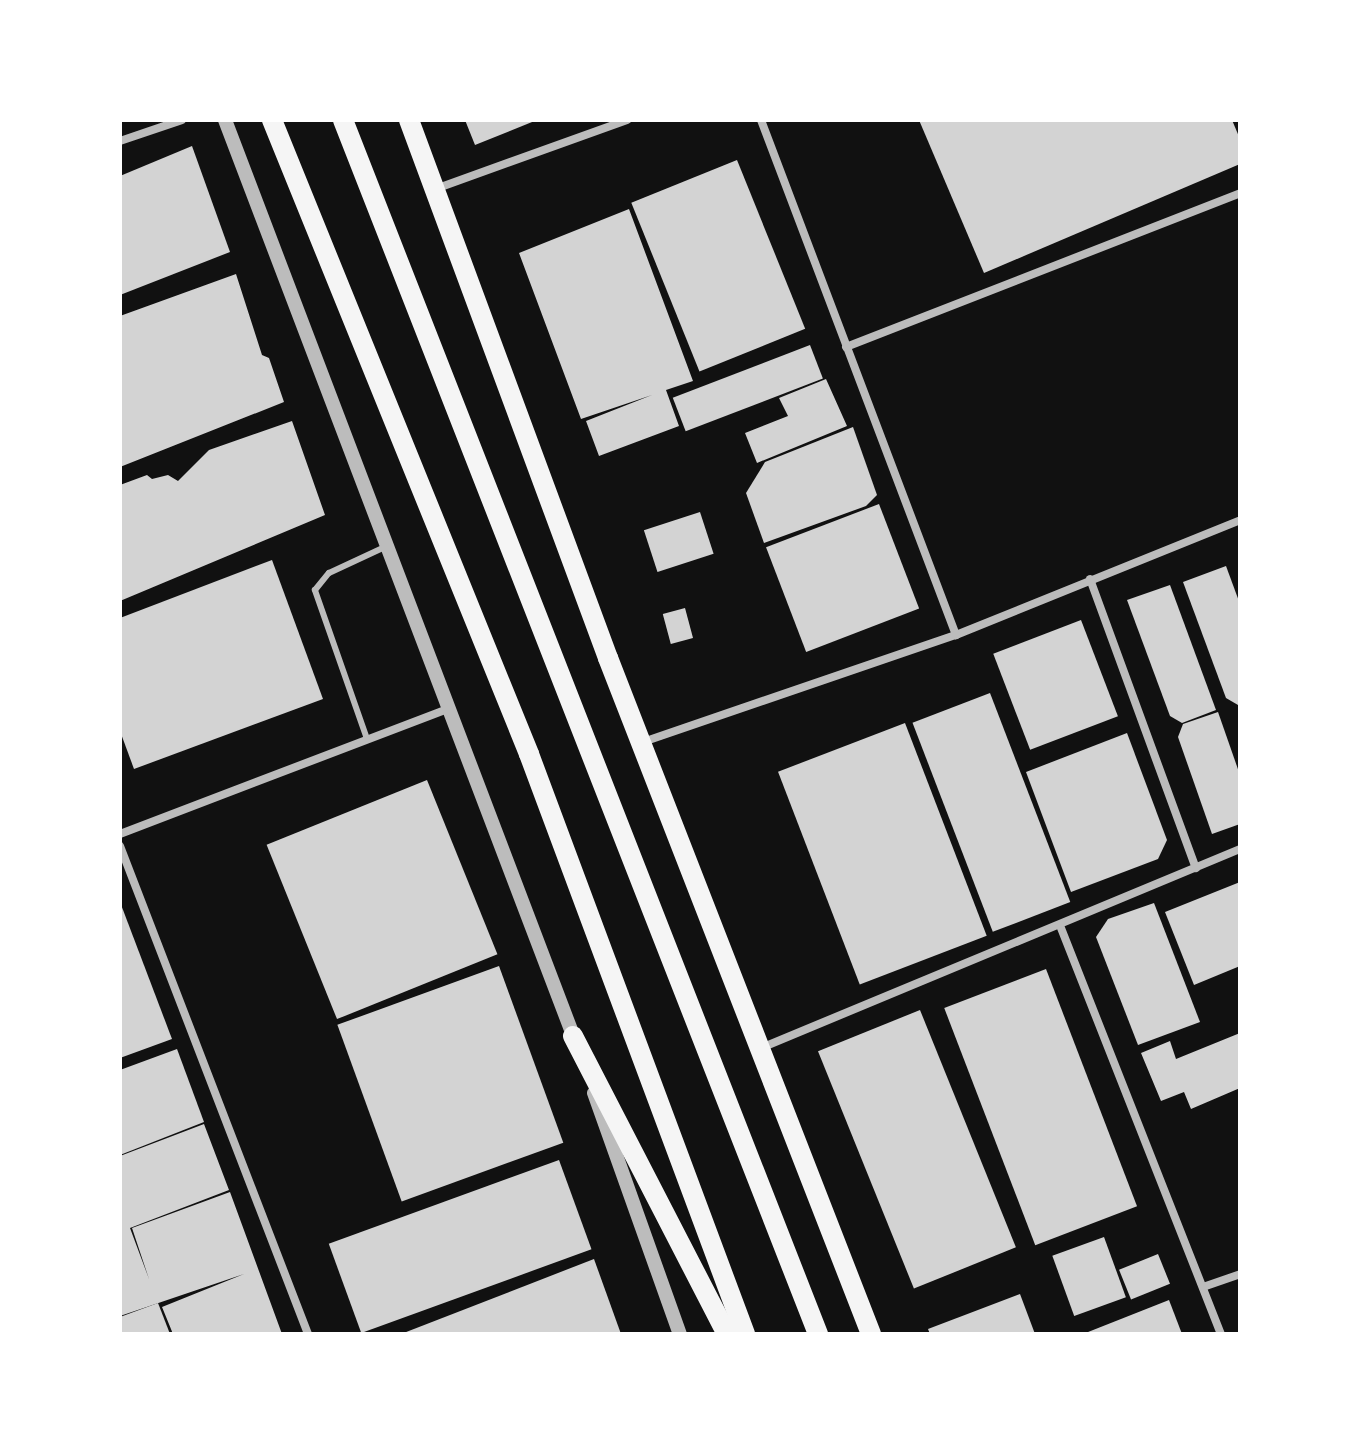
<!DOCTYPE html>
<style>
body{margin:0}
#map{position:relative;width:1360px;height:1454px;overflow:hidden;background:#111;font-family:Ubuntu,sans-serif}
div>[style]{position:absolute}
.building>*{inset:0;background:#d3d3d3;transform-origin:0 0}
.service>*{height:6px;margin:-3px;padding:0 3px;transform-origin:3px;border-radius:3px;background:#bcbcbc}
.minor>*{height:8px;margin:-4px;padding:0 4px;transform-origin:4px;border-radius:4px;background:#bcbcbc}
.tertiary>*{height:14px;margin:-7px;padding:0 7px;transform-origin:7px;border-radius:7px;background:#bcbcbc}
.primary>*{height:20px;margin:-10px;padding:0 10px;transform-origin:10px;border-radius:10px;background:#f5f5f5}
span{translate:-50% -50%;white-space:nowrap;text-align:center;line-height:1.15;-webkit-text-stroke:7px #fff;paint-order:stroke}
.frame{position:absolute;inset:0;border:122px solid #fff;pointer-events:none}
</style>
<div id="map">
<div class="building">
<i style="clip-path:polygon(465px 120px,537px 120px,475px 145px)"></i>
<i style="clip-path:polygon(919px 120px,1232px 120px,1240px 139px,1240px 164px,984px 273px)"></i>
<i style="clip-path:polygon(192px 146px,230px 252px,120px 295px,120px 176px)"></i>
<i style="left:737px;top:160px;width:182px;height:114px;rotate:68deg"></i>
<i style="clip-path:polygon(629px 209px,693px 381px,666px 390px,679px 426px,599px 456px,586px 421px,652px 395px,581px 419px,519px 253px)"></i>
<i style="clip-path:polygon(236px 274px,262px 355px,269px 358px,284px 402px,120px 467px,120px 316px)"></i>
<i style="left:810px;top:345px;width:36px;height:147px;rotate:69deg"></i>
<i style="clip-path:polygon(826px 379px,847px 426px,757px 463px,745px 433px,788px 416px,779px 398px)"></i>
<i style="clip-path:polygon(292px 421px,325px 515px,120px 601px,120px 485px,147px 475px,152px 479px,168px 475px,178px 481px,209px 450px)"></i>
<i style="clip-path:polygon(853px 427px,877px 495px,866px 506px,764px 543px,746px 493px,765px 462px)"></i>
<i style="left:879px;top:504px;width:112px;height:121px;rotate:69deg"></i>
<i style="left:700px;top:512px;width:44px;height:59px;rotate:72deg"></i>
<i style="clip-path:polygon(272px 560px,323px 699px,134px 769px,120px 731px,120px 618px)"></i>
<i style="clip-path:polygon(1226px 566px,1240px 604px,1238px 705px,1226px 698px,1183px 582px)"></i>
<i style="clip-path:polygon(1170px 585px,1216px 710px,1182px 723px,1170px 716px,1127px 600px)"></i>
<i style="left:685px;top:608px;width:31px;height:23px;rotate:75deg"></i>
<i style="left:1081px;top:620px;width:103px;height:94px;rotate:69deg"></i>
<i style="left:990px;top:693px;width:224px;height:83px;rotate:69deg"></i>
<i style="clip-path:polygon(1218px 712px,1240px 775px,1240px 824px,1212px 834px,1178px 737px,1183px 724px)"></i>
<i style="left:905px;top:723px;width:228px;height:136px;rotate:69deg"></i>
<i style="clip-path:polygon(1127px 733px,1167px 840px,1158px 859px,1071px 892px,1026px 772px)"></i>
<i style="left:427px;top:780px;width:188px;height:173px;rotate:68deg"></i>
<i style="clip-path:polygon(1240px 882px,1240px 966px,1194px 985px,1165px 912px)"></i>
<i style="clip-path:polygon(120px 902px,172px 1039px,120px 1058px)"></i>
<i style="clip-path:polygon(1154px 903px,1200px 1022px,1138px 1045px,1096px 937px,1108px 919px)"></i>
<i style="left:499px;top:966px;width:188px;height:172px;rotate:70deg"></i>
<i style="left:1046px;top:969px;width:254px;height:109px;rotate:69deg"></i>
<i style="left:920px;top:1010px;width:256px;height:110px;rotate:68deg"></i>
<i style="clip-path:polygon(1240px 1033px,1240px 1088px,1191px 1109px,1184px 1092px,1161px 1101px,1141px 1053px,1170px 1041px,1176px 1059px)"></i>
<i style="clip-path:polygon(177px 1049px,204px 1122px,120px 1155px,120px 1070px)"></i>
<i style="clip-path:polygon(204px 1124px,229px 1190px,130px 1228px,149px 1279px,132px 1228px,230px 1192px,282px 1334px,173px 1334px,162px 1307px,244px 1274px,120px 1316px,120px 1156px)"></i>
<i style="left:559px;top:1160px;width:95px;height:245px;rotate:70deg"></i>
<i style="left:1104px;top:1237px;width:64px;height:55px;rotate:70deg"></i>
<i style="left:1158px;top:1254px;width:32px;height:42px;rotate:68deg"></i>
<i style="clip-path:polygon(594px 1259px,621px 1334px,401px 1334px)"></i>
<i style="clip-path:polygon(1020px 1294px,1035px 1334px,930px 1334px,928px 1329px)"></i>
<i style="clip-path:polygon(1169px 1300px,1182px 1334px,1083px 1334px)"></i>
<i style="clip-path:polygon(158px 1303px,170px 1334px,120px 1334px,120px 1317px)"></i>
</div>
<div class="service">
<i style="left:366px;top:736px;width:155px;rotate:-109.3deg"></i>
<i style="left:315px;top:590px;width:22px;rotate:-51deg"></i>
<i style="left:329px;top:573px;width:64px;rotate:-25deg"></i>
</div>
<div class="minor">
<i style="left:761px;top:120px;width:551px;rotate:69.26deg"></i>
<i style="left:120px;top:141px;width:65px;rotate:-18.7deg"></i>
<i style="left:438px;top:188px;width:201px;rotate:-19.8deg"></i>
<i style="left:846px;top:347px;width:423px;rotate:-21.3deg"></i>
<i style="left:1090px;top:579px;width:308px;rotate:69.9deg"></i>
<i style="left:643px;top:742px;width:331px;rotate:-18.9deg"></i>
<i style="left:956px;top:635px;width:306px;rotate:-22deg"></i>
<i style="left:120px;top:834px;width:350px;rotate:-20.9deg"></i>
<i style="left:120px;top:846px;width:523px;rotate:68.93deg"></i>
<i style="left:1061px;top:928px;width:436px;rotate:68.5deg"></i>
<i style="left:761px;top:1048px;width:519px;rotate:-22.56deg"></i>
<i style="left:1203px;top:1287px;width:39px;rotate:-19deg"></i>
</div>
<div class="tertiary">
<i style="left:225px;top:120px;width:987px;rotate:69.18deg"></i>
<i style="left:594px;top:1093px;width:256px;rotate:70.4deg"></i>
</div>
<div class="primary">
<i style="left:272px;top:120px;width:684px;rotate:67.93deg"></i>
<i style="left:529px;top:754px;width:619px;rotate:69.57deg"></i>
<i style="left:343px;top:120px;width:1304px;rotate:68.63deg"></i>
<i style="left:409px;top:120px;width:574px;rotate:69.7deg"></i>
<i style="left:608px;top:658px;width:725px;rotate:68.74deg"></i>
<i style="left:573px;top:1036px;width:335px;rotate:62.7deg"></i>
</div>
<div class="frame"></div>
</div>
